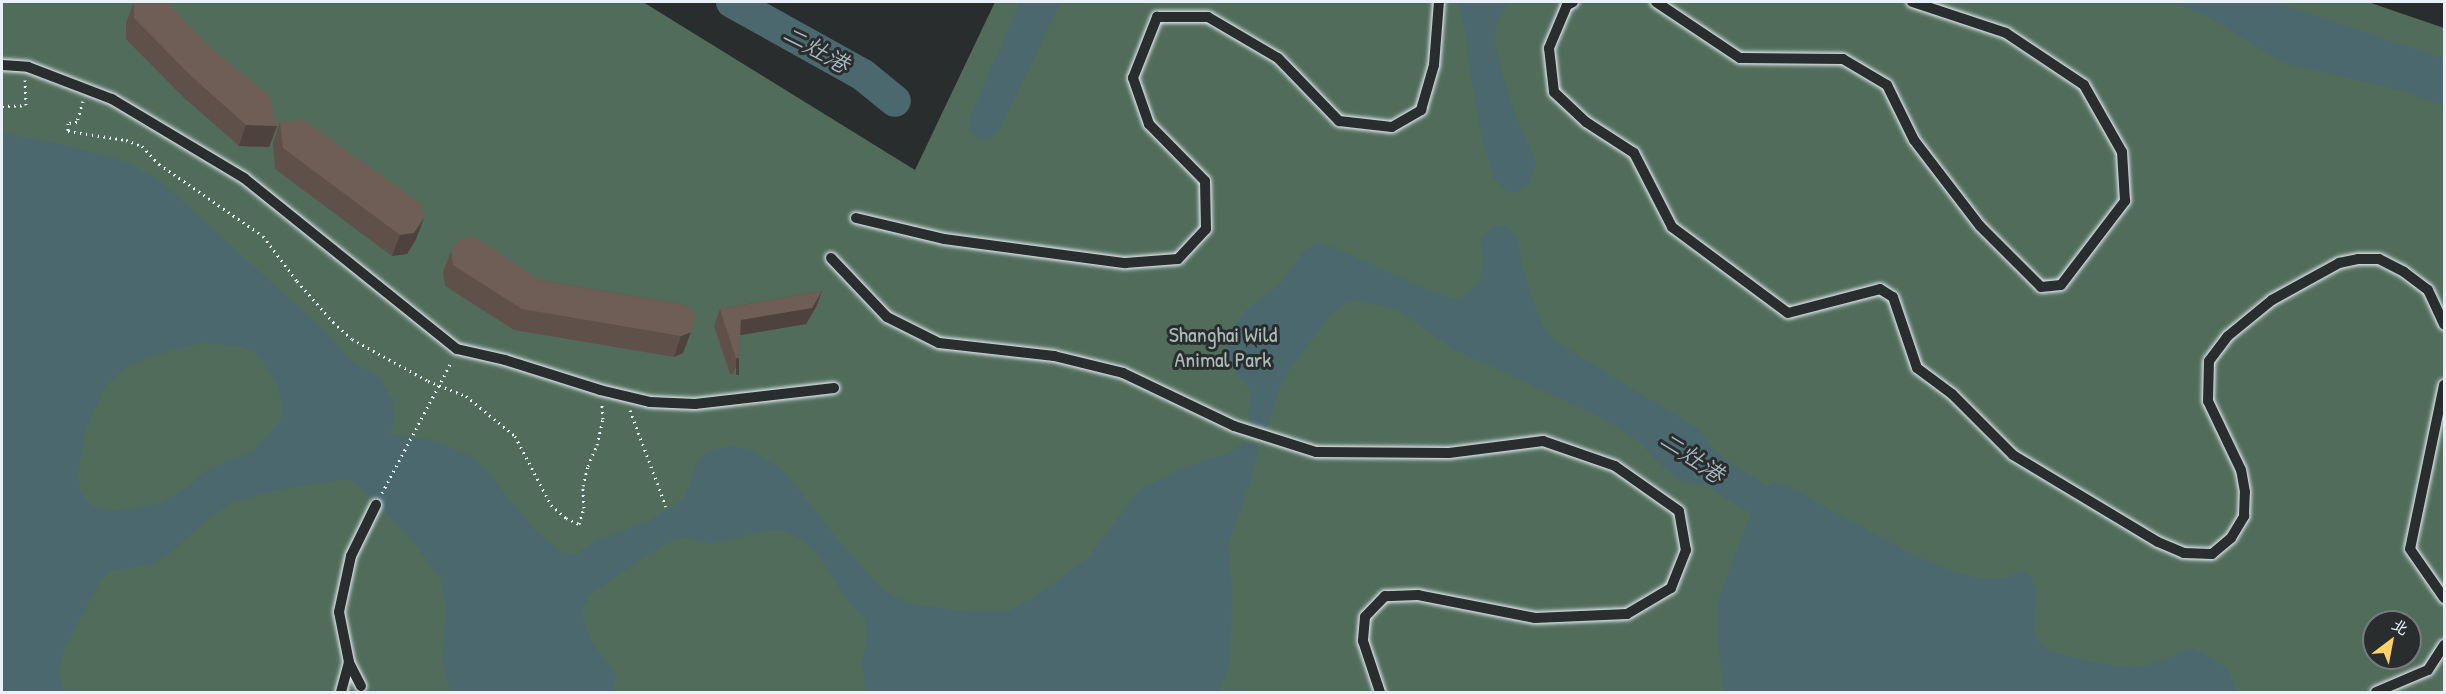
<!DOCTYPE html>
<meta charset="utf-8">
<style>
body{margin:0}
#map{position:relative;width:2446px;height:694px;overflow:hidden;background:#2a2d2e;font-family:"Patrick Hand","LXGW WenKai TC",sans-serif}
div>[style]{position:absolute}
.green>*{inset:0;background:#516c5b}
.water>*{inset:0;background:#4b686f}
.river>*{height:32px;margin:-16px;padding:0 16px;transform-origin:16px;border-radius:16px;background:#4b686f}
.path>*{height:3px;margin-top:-1.5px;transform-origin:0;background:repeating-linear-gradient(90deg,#e8f1f8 0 1.5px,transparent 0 6px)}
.roads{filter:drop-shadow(0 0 2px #e8f1f8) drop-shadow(0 0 2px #e8f1f8)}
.lane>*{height:10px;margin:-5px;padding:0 5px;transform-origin:5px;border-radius:5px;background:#2a2d2e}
.wall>*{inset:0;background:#5f5149}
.shaded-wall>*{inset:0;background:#4d423c;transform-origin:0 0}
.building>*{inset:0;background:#6e5e55}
span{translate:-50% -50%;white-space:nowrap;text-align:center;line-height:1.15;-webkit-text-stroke:6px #2a2d2e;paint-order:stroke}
.park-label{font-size:22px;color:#acbcb9}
.water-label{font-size:24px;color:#a9bac1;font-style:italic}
.frame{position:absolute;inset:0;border:3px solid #e8f1f8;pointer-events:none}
.north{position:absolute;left:2362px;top:610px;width:60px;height:60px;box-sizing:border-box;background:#2a2d2e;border:2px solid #767b7f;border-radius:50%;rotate:32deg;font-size:16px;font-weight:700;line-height:24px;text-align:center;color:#e8f1f8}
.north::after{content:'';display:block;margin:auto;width:21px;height:27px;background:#ffd166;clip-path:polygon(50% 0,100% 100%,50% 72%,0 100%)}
</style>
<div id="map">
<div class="green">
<i style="clip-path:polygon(evenodd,2px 2px,643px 2px,915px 170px,995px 2px,2368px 2px,2444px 28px,2444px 692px,2px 692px,2px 2px,2374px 622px,2410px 622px,2410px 658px,2374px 658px,2374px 622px)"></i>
</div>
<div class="water">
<i style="clip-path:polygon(1020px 2px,1061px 2px,1000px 128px,988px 140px,981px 139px,969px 130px,969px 119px)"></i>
<i style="clip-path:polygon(1457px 2px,1508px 2px,1496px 26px,1495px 42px,1503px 77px,1518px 122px,1536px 162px,1530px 182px,1516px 193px,1507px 191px,1494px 178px,1481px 134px,1469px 67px,1465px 27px)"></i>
<i style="clip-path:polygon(2173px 2px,2274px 2px,2444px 59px,2444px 106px,2404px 91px,2284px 63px,2205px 15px)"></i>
<i style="clip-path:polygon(evenodd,2px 133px,74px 147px,107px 157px,126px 162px,159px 180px,319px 326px,353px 362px,378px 377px,392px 399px,395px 416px,390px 434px,433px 440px,470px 456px,484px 468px,534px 530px,563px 553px,575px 555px,596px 541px,649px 521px,684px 499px,697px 463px,707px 452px,731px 446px,751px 450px,783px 470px,847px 551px,883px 590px,894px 597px,915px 605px,968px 611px,1009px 611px,1039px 594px,1088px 558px,1139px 490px,1182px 469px,1228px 453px,1244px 442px,1256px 444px,1258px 448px,1251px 480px,1228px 544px,1232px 592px,1230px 662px,1219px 692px,866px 692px,862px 664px,867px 638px,866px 621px,847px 600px,817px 553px,805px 542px,783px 530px,769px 530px,711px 544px,686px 537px,672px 541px,652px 552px,591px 594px,583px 608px,583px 618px,591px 641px,614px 673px,616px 678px,613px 692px,450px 692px,443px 662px,446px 604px,441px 580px,414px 543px,396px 523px,355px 482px,345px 479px,272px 491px,232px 502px,197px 528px,167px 556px,152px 564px,114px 570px,102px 578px,64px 649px,59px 671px,63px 692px,2px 692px,2px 133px,203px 343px,240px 346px,259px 355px,277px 385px,283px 411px,280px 421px,254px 451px,208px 469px,186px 488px,163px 502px,137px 508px,109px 510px,92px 506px,80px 492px,78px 474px,86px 428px,106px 385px,129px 365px,178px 348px,203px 343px)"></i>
<i style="clip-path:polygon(1506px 226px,1518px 239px,1522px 267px,1536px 309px,1543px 326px,1553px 340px,1698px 429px,1721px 457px,1726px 473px,1722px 476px,1698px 485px,1681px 480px,1663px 467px,1639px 442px,1605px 419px,1453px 349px,1398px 310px,1362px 302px,1348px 302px,1331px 314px,1289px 370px,1280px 387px,1268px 426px,1265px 428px,1251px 425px,1248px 416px,1251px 392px,1229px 362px,1228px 346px,1232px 331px,1245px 311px,1278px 286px,1302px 254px,1311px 246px,1321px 243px,1335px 248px,1432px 292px,1455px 299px,1468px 294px,1480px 281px,1483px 258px,1480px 237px,1494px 227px)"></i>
<i style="clip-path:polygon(1774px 483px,1787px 486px,1913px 555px,1956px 573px,1978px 578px,2004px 579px,2022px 571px,2029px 573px,2036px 591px,2034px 633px,2039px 643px,2049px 651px,2096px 663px,2134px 668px,2150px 665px,2193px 648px,2227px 668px,2238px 692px,1724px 692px,1717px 639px,1719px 597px,1756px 500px,1763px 488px)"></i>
</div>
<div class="river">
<i style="left:732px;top:2px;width:150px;rotate:29.1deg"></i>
<i style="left:863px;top:75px;width:41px;rotate:39.1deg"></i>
<i style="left:1687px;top:454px;width:124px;rotate:32.8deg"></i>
</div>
<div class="path">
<i style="left:83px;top:101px;width:22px;rotate:106deg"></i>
<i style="left:77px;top:122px;width:9px;rotate:174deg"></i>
<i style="left:68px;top:123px;width:8px;rotate:90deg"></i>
<i style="left:68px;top:131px;width:59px;rotate:8.8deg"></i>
<i style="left:126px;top:140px;width:17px;rotate:21deg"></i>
<i style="left:142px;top:146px;width:25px;rotate:47deg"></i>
<i style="left:159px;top:164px;width:126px;rotate:34.7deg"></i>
<i style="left:263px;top:236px;width:56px;rotate:52.9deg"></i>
<i style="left:297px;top:281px;width:55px;rotate:48.7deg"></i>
<i style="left:333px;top:322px;width:25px;rotate:42deg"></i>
<i style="left:352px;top:339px;width:87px;rotate:28.9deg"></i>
<i style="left:428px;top:381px;width:41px;rotate:21.5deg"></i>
<i style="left:466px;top:396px;width:63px;rotate:39.2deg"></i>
<i style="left:515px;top:436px;width:78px;rotate:62.4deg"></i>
<i style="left:551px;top:505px;width:20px;rotate:41deg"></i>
<i style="left:566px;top:518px;width:14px;rotate:25deg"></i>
<i style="left:579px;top:524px;width:17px;rotate:-73deg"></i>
<i style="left:584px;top:508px;width:22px;rotate:-93deg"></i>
<i style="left:583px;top:486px;width:21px;rotate:-76deg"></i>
<i style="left:588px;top:466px;width:23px;rotate:-67deg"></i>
<i style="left:597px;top:445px;width:27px;rotate:-77deg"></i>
<i style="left:603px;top:419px;width:14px;rotate:-94deg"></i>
<i style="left:2px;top:106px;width:24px;rotate:-2deg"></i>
<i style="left:26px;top:105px;width:25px;rotate:-92deg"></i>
<i style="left:630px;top:410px;width:103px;rotate:69.6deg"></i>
<i style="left:382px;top:493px;width:149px;rotate:-62.1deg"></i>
<i style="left:647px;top:692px;width:2px;rotate:-90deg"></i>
</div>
<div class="roads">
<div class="lane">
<i style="left:1573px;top:2px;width:7px;rotate:153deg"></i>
<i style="left:1567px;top:5px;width:47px;rotate:112.7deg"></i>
<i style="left:1549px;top:48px;width:44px;rotate:83.5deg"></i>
<i style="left:1554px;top:92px;width:44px;rotate:43.2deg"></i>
<i style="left:1586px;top:122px;width:57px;rotate:32.9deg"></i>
<i style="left:1634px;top:153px;width:83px;rotate:62.8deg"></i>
<i style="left:1672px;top:227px;width:144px;rotate:36.6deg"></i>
<i style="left:1788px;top:313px;width:95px;rotate:-14.6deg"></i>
<i style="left:1880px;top:289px;width:15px;rotate:32deg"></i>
<i style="left:1893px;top:297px;width:75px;rotate:71.3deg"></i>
<i style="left:1917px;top:368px;width:44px;rotate:36.6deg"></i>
<i style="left:1952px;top:394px;width:86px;rotate:45deg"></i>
<i style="left:2013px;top:455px;width:169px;rotate:31deg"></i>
<i style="left:2158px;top:542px;width:28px;rotate:23deg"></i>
<i style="left:2184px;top:553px;width:28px;rotate:2deg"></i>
<i style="left:2212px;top:554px;width:25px;rotate:-40deg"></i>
<i style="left:2231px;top:538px;width:26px;rotate:-59deg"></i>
<i style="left:2244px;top:516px;width:24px;rotate:-88deg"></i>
<i style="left:2245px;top:492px;width:22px;rotate:-100deg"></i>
<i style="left:2241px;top:470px;width:76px;rotate:-115.6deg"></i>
<i style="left:2208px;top:401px;width:40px;rotate:-88.6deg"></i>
<i style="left:2209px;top:361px;width:31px;rotate:-53deg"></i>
<i style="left:2228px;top:336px;width:57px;rotate:-39.3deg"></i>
<i style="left:2272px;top:300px;width:77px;rotate:-28.9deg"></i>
<i style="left:2339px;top:263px;width:19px;rotate:-12deg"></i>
<i style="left:2358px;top:259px;width:21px"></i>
<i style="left:2379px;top:259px;width:28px;rotate:27deg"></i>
<i style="left:2404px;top:272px;width:30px;rotate:37deg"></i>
<i style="left:2428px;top:290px;width:38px;rotate:65deg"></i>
<i style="left:1656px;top:2px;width:101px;rotate:33.7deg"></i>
<i style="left:1740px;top:58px;width:103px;rotate:0.6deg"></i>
<i style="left:1843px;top:59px;width:51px;rotate:30.6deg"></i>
<i style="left:1887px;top:85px;width:61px;rotate:63.9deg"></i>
<i style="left:1914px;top:140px;width:108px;rotate:52.5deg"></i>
<i style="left:1980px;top:226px;width:86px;rotate:45deg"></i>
<i style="left:2041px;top:287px;width:20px;rotate:-6deg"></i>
<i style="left:2061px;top:285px;width:106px;rotate:-52.7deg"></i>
<i style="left:2125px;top:201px;width:49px;rotate:-93.5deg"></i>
<i style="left:2122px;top:152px;width:77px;rotate:-119.6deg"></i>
<i style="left:2084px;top:85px;width:94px;rotate:-146.3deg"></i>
<i style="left:2006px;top:33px;width:99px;rotate:-161.7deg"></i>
<i style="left:2px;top:65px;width:26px;rotate:4deg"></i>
<i style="left:28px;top:67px;width:90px;rotate:20.9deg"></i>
<i style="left:112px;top:99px;width:154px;rotate:30.9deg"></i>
<i style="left:244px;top:178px;width:273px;rotate:38.8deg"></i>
<i style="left:457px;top:349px;width:49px;rotate:12.9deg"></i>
<i style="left:505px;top:360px;width:100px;rotate:17.5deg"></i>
<i style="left:600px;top:390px;width:51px;rotate:13.5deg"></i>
<i style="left:650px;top:402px;width:45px;rotate:2.5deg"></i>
<i style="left:695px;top:404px;width:140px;rotate:-6.6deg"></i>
<i style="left:856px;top:218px;width:90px;rotate:13.4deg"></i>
<i style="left:944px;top:239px;width:183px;rotate:7.6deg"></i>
<i style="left:1125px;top:263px;width:53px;rotate:-4.3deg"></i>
<i style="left:1178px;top:259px;width:41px;rotate:-47deg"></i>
<i style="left:1206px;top:229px;width:48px;rotate:-91.2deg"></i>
<i style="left:1205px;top:181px;width:80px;rotate:-134.5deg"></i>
<i style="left:1149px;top:124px;width:49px;rotate:-109.2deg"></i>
<i style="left:1133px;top:78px;width:66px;rotate:-68.5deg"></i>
<i style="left:1157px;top:17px;width:51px"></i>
<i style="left:1208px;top:17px;width:81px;rotate:30.4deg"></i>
<i style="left:1278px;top:58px;width:88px;rotate:45.9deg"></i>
<i style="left:1339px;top:121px;width:53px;rotate:6.5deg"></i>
<i style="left:1392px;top:127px;width:34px;rotate:-30deg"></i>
<i style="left:1421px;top:110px;width:47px;rotate:-73.9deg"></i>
<i style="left:1434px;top:65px;width:63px;rotate:-85.5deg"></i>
<i style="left:831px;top:258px;width:81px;rotate:46.5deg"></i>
<i style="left:887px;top:317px;width:58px;rotate:26.6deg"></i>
<i style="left:939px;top:343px;width:116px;rotate:6.4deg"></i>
<i style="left:1054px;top:356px;width:71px;rotate:13.8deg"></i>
<i style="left:1123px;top:373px;width:123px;rotate:25.5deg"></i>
<i style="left:1234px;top:426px;width:86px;rotate:17.6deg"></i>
<i style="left:1316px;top:452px;width:133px;rotate:0.4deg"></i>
<i style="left:1449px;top:453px;width:95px;rotate:-7.3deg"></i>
<i style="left:1543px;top:441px;width:76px;rotate:19.1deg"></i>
<i style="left:1615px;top:466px;width:78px;rotate:35.1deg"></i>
<i style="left:1679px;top:511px;width:40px;rotate:80deg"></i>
<i style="left:1686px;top:550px;width:41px;rotate:111.5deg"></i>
<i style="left:1671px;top:588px;width:51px;rotate:149.4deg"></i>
<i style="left:1627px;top:614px;width:92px;rotate:177.5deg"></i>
<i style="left:1535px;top:618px;width:119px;rotate:-168.9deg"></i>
<i style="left:1418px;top:595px;width:33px;rotate:178deg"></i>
<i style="left:1385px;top:596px;width:29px;rotate:134deg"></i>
<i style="left:1365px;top:617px;width:24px;rotate:95deg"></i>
<i style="left:1363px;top:641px;width:54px;rotate:71.6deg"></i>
<i style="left:2444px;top:385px;width:167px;rotate:101.7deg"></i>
<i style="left:2410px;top:549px;width:60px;rotate:55.2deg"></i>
<i style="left:361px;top:686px;width:27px;rotate:-117deg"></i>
<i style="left:349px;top:662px;width:51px;rotate:-101.3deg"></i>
<i style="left:339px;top:612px;width:57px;rotate:-77.9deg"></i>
<i style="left:351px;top:556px;width:57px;rotate:-63.9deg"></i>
<i style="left:341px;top:692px;width:31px;rotate:-75deg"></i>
<i style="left:2376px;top:692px;width:56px;rotate:-22.9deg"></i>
<i style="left:2428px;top:670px;width:30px;rotate:-57deg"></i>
</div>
</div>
<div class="wall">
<i style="clip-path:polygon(134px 2px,277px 126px,269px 147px,239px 146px,181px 95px,126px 39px,126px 23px)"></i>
<i style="clip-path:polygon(280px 122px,416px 239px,407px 254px,392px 256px,275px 169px,273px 143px)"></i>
<i style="clip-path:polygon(451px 251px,539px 280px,685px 305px,683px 353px,674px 357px,514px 330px,445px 286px,443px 272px)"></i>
<i style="clip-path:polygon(822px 291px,816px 307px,806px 324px,740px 335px,739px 358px,733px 374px,730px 374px,714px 326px,720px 309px)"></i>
</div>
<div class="shaded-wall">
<i style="clip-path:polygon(246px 125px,277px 126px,269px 147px,239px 146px)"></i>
<i style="clip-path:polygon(424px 218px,416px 239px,407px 254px,392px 256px,400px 235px)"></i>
<i style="clip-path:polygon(822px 291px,816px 307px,806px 324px,735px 336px,741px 320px)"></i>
<i style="clip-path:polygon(691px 332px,683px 353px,674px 357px,681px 336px)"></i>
<i style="left:736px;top:358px;width:3px;height:17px"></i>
</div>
<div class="building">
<i style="clip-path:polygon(134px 2px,166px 2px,213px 50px,270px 96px,277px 126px,246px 125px,189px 74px,134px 18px)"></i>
<i style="clip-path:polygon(304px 120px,421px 204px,424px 218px,414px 233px,400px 235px,283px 148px,280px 122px)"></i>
<i style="clip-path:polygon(475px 237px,539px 280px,685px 305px,696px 314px,691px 332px,681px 336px,522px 309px,453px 265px,451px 251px,459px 240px)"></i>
<i style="clip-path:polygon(822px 291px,812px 308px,741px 320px,739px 358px,736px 358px,720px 309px)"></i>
</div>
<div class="park-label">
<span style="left:1223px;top:347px">Shanghai Wild<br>Animal Park</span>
</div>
<div class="water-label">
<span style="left:816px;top:49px;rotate:29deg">二灶港</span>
<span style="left:1692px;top:457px;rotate:34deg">二灶港</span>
</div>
<div class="frame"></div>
<div class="north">北</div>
</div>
